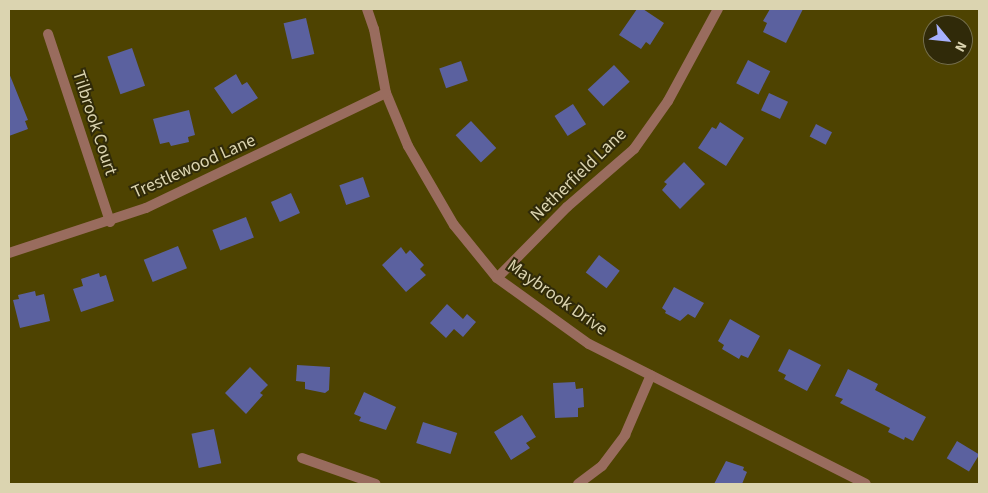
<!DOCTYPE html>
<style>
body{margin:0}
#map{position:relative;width:988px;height:493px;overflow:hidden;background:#4e4301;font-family:"Source Sans 3",sans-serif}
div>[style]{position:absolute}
.building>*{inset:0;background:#5b619f;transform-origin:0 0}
.street>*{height:10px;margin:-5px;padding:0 5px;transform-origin:5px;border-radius:5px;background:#996c5e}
span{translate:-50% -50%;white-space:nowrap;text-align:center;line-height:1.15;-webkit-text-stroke:4px #302a09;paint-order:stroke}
.street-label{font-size:18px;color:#dbd4b0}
.frame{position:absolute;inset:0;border:10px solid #dbd4b0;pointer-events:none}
.north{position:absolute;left:923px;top:15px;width:50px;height:50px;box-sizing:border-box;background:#302a09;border:1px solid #746e4c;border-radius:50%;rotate:118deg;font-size:14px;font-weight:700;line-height:20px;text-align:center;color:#dbd4b0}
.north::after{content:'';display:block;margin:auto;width:18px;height:22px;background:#a7b1fc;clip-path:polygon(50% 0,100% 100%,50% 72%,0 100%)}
</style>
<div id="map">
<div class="building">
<i style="clip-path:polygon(637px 9px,643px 9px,664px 23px,650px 45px,646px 42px,641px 49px,619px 35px)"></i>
<i style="clip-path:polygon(770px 9px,803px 9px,786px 43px,763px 32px,767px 23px,763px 21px)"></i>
<i style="left:306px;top:18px;width:37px;height:23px;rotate:77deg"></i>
<i style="left:132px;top:48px;width:40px;height:26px;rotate:71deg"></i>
<i style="left:748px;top:60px;width:25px;height:26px;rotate:27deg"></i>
<i style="left:461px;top:61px;width:21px;height:23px;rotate:71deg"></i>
<i style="left:614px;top:65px;width:23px;height:36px;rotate:47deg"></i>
<i style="clip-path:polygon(9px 73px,28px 120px,25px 121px,28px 129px,9px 136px)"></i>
<i style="clip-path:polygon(236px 74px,242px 85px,247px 82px,258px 98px,232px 114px,214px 88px)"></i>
<i style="left:769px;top:93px;width:21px;height:19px;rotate:25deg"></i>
<i style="left:573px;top:104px;width:24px;height:22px;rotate:57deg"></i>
<i style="clip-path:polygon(189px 110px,195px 135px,188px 137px,189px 142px,171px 146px,169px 142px,160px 144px,153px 119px)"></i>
<i style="left:471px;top:121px;width:37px;height:21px;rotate:47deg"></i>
<i style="clip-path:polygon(720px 122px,744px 138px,726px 166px,698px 148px,712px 127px,716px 129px)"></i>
<i style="left:816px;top:124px;width:18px;height:14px;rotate:27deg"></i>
<i style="clip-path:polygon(684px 162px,705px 184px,680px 209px,662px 190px,667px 184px,664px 182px)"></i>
<i style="left:363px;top:177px;width:21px;height:25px;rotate:71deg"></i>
<i style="left:291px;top:193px;width:22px;height:22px;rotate:66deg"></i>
<i style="left:246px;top:217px;width:22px;height:36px;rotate:69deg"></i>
<i style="left:178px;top:246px;width:24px;height:37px;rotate:68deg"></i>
<i style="clip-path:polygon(401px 247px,406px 254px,410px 250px,424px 265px,420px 269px,426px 275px,406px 292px,382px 265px)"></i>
<i style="left:599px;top:255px;width:26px;height:22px;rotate:37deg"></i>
<i style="clip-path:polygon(99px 273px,100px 277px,106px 275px,114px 301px,81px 312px,73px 289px,83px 286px,81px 279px)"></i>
<i style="clip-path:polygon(674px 287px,704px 303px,695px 318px,688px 314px,680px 321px,665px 313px,666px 311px,662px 308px)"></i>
<i style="clip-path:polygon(35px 291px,36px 296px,44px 294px,50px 321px,20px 328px,13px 300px,19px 299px,18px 295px)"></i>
<i style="clip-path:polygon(447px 304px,463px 319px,467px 314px,476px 322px,463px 337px,454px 329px,446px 338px,430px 323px)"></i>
<i style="clip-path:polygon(730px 319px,760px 336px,748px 358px,741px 355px,739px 359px,722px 349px,724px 345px,718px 341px)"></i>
<i style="clip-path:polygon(789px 349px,821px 365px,807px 391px,784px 379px,786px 375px,778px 371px)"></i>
<i style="clip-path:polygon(297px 365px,330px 367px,329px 390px,325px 393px,305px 389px,305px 382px,296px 381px)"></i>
<i style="clip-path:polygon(250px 367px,268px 385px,260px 393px,263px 395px,246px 414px,225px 393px)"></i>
<i style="clip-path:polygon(848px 369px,878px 384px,875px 390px,926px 417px,913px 441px,905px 437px,904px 440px,888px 432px,890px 428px,840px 403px,843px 399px,835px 396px)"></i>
<i style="clip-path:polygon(575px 382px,576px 389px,583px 388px,584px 407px,578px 408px,578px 417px,555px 418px,553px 383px)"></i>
<i style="clip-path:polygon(364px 392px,396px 407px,386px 430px,359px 421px,361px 417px,354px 414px)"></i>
<i style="clip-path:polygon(522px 415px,536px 437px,526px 443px,530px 448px,511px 460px,494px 432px)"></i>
<i style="left:423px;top:422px;width:36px;height:22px;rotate:18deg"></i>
<i style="left:214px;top:429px;width:35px;height:23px;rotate:78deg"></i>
<i style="left:957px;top:441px;width:26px;height:20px;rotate:31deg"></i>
<i style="clip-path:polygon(726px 461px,744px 467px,743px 470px,747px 472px,742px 484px,714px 484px)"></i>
</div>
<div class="street">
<i style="left:367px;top:9px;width:21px;rotate:71deg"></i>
<i style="left:374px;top:29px;width:65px;rotate:79.4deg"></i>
<i style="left:386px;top:93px;width:57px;rotate:67.5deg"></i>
<i style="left:408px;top:146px;width:91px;rotate:59.8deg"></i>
<i style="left:454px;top:225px;width:68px;rotate:50.9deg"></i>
<i style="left:497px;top:278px;width:113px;rotate:35.7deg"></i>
<i style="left:589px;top:344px;width:310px;rotate:26.8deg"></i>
<i style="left:48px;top:34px;width:198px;rotate:71.7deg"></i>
<i style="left:9px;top:253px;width:144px;rotate:-18.2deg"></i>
<i style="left:146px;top:208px;width:266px;rotate:-25.6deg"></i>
<i style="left:497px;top:278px;width:100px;rotate:-45.4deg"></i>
<i style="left:567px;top:207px;width:89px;rotate:-40.9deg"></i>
<i style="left:634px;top:149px;width:59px;rotate:-54.7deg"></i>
<i style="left:668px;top:101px;width:105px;rotate:-61.5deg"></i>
<i style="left:302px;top:458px;width:78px;rotate:19.4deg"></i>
<i style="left:578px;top:484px;width:30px;rotate:-37deg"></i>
<i style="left:602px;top:466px;width:39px;rotate:-53deg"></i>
<i style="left:625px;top:435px;width:65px;rotate:-66.6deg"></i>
</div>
<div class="street-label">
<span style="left:94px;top:123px;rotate:72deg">Tilbrook Court</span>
<span style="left:194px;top:167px;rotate:-24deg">Trestlewood Lane</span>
<span style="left:579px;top:175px;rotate:-44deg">Netherfield Lane</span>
<span style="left:557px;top:298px;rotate:35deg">Maybrook Drive</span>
</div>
<div class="frame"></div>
<div class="north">N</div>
</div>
